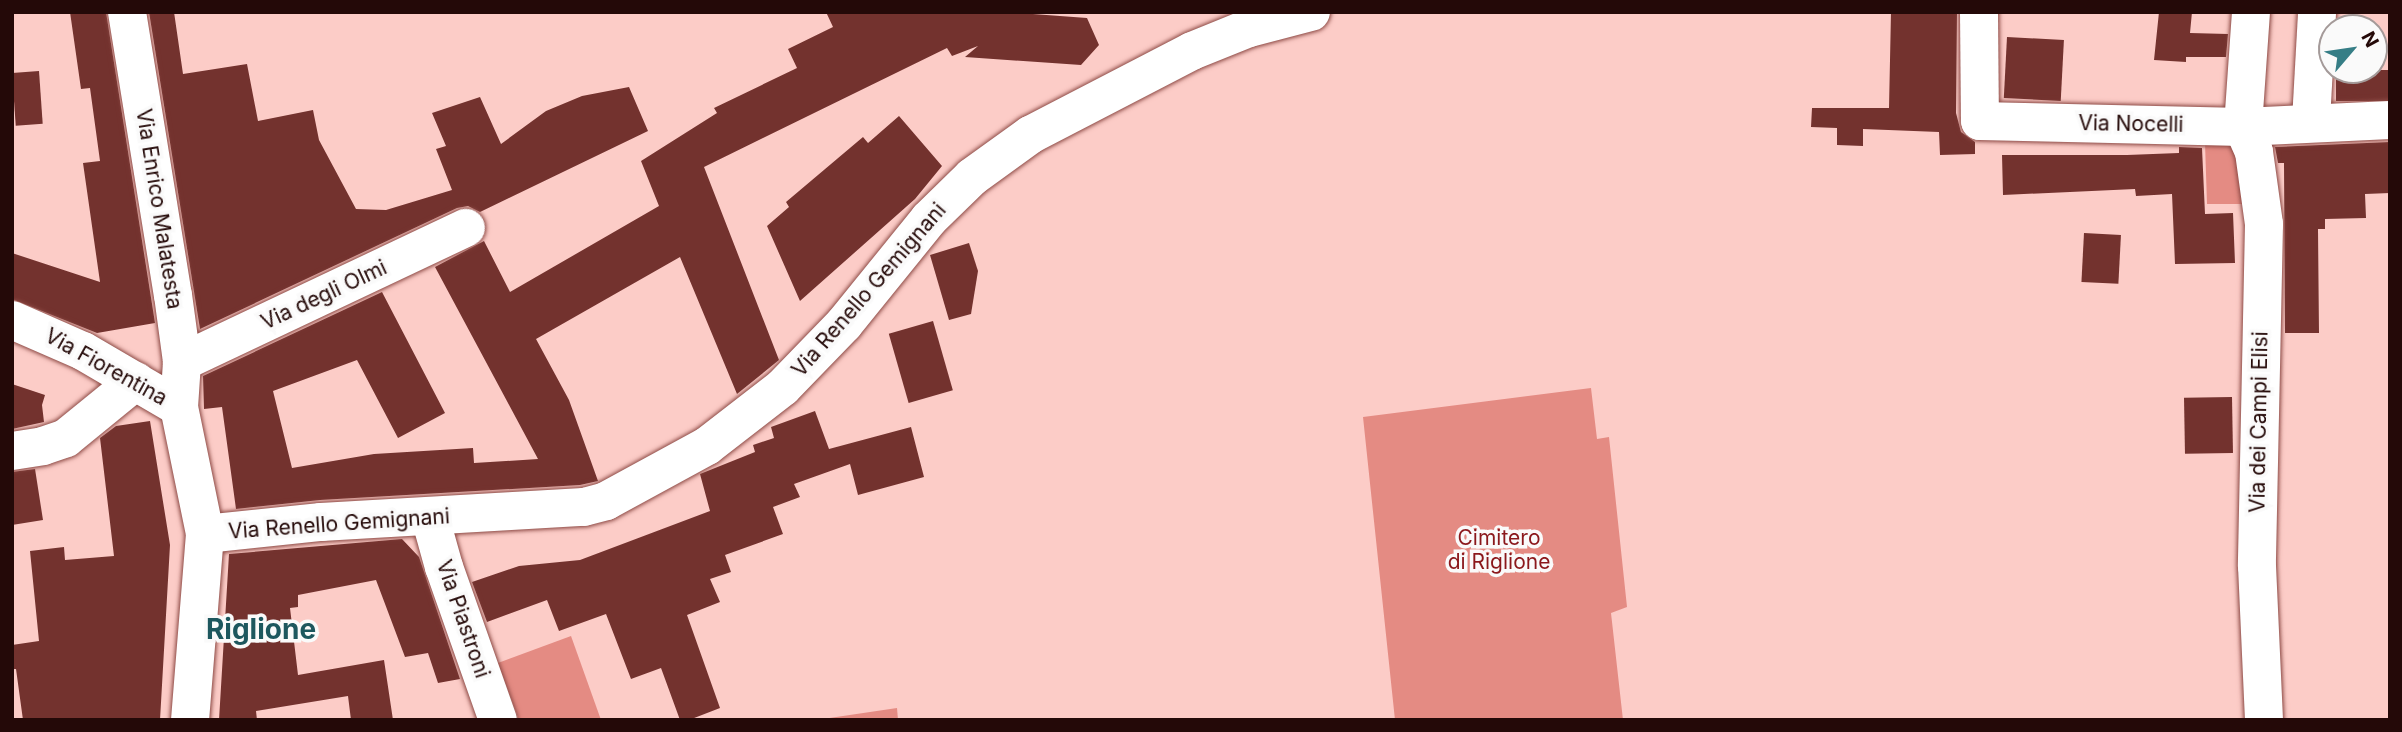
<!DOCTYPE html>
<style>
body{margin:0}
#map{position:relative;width:2402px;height:732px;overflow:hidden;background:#fcccc7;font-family:Inter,sans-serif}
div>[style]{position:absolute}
.green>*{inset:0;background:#e48b83}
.building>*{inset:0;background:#73322e;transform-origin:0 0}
.roads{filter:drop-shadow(0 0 2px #8d4a45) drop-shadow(0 0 2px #8d4a45)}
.minor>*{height:38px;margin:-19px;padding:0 19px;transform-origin:19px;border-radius:19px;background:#fff}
span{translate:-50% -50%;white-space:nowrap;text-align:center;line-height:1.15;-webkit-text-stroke:7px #fafafa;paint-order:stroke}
.street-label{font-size:21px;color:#240908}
.park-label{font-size:21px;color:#8b181c}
.district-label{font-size:28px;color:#1d575e;font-weight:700}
.frame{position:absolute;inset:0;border:14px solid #240908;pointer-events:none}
.north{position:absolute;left:2318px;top:14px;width:70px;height:70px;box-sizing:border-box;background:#fafafa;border:2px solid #a49a99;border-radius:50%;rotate:61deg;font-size:19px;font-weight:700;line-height:28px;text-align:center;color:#240908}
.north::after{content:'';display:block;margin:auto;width:24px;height:32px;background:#367e86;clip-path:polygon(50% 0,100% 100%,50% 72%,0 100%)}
</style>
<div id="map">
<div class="green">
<i style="clip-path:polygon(2205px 143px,2221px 143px,2233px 147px,2248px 204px,2207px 204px)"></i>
<i style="clip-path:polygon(1591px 388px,1597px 439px,1609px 437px,1627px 607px,1611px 613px,1623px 720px,1395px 720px,1363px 417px)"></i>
<i style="clip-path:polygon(571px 636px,601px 720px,519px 720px,498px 663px)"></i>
<i style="clip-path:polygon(897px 708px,898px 720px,816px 720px)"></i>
</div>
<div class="building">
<i style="clip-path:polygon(70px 12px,106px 12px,155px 323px,97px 333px,12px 299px,12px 253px,100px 282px,83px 163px,100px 161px,90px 88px,81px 89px)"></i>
<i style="clip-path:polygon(149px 12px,174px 12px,183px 74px,247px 64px,258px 121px,313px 110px,319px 140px,356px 209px,386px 210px,452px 190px,436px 149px,446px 146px,432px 113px,480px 97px,501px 144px,546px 111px,582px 96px,629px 87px,648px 131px,480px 212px,468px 206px,457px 208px,200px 329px)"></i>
<i style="clip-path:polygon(826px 12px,1006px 12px,1087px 18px,1099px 45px,1081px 65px,965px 57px,978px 46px,952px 56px,947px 48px,704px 167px,779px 360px,737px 394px,680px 257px,536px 339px,569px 400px,598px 481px,580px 485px,320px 500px,236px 509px,222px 407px,204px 409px,203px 376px,382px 292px,445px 413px,398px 438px,357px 360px,273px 391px,292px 468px,374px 454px,473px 448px,474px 463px,538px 459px,435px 267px,484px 241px,510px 292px,659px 206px,641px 161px,717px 113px,714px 108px,797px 68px,788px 49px,833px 27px)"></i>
<i style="clip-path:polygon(1891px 12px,1957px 12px,1956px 113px,1961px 132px,1975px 142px,1975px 154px,1940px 155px,1939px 132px,1863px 129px,1863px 146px,1837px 145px,1837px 128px,1811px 127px,1812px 108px,1889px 108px)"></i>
<i style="clip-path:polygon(2159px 12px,2192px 12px,2190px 33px,2228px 34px,2226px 57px,2186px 57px,2186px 62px,2154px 60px)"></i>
<i style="left:2007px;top:37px;width:57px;height:61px;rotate:3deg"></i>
<i style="left:2336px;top:70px;width:54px;height:31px"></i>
<i style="left:39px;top:71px;width:53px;height:27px;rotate:86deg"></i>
<i style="clip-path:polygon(899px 116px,942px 166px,915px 199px,800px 301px,767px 226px,789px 207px,786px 202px,863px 137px,868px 143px)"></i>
<i style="clip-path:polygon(2390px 142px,2390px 193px,2365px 194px,2366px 218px,2325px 219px,2325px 229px,2318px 229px,2319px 333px,2285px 333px,2284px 163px,2278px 163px,2275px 147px)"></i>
<i style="clip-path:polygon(2179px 147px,2202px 148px,2205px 214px,2233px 213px,2235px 263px,2175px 264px,2172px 194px,2136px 196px,2135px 189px,2003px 195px,2002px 155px,2127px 155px,2179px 153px)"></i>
<i style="left:2084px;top:233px;width:37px;height:49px;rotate:3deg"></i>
<i style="clip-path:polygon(969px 243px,978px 271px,971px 314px,949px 320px,930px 255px)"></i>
<i style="left:933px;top:321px;width:72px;height:46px;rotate:74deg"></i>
<i style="clip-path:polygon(12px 384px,45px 395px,42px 405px,44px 422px,12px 429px)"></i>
<i style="left:2232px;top:397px;width:56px;height:48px;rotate:89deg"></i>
<i style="clip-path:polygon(815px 411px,829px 449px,911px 427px,924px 477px,858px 495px,850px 464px,794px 484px,800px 497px,773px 507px,783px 534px,725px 555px,731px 572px,710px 579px,720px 602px,687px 615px,720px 708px,689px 720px,680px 720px,661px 668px,631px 679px,606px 614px,559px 631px,547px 600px,487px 622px,472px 582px,519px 566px,580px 560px,710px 511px,700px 474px,755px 452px,753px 445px,774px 438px,771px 427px)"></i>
<i style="clip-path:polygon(150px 421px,170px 545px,160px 720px,23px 720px,16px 669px,12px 669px,12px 645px,39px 641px,30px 551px,64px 547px,65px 560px,114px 556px,100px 438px,116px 426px)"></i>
<i style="clip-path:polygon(35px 469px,43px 520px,12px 525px,12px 472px)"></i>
<i style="clip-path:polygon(402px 539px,419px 557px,460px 679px,438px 683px,428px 653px,405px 657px,376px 580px,298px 595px,298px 607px,290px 608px,298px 675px,384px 660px,393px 720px,351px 720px,348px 696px,256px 711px,257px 720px,219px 720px,229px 554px)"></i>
</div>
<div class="roads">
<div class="minor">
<i style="left:127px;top:12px;width:287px;rotate:80.8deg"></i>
<i style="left:173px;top:295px;width:68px;rotate:82.3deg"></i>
<i style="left:182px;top:362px;width:45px;rotate:93.8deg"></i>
<i style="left:1979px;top:12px;width:109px;rotate:89.5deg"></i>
<i style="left:1980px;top:121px;width:263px;rotate:1.3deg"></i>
<i style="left:2243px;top:127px;width:147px;rotate:-2.7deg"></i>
<i style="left:2251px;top:12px;width:115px;rotate:94deg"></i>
<i style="left:2243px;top:127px;width:27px;rotate:66deg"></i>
<i style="left:2254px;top:152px;width:73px;rotate:82.1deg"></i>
<i style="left:2264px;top:224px;width:342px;rotate:91.2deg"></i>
<i style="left:2257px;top:566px;width:154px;rotate:87.4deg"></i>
<i style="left:2311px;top:121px;width:109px;rotate:-86.8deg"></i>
<i style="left:12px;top:320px;width:77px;rotate:23.6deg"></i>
<i style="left:83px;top:351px;width:111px;rotate:30.3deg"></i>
<i style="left:179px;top:407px;width:130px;rotate:78.4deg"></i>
<i style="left:205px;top:534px;width:187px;rotate:94.6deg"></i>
<i style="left:182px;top:362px;width:314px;rotate:-25.3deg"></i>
<i style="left:12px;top:451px;width:31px;rotate:-9deg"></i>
<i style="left:43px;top:446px;width:24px;rotate:-19deg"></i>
<i style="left:66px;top:438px;width:90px;rotate:-39.2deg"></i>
<i style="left:430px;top:517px;width:52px;rotate:74.4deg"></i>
<i style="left:444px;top:567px;width:162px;rotate:70.6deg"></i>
<i style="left:205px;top:534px;width:117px;rotate:-5.9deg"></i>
<i style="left:321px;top:522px;width:263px;rotate:-3.3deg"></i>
<i style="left:584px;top:507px;width:23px;rotate:-15deg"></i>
<i style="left:606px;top:501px;width:115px;rotate:-28.6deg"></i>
<i style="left:707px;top:446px;width:96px;rotate:-37.8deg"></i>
<i style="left:783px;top:387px;width:88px;rotate:-45.9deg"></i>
<i style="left:844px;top:324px;width:135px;rotate:-51deg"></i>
<i style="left:929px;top:219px;width:60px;rotate:-44.3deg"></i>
<i style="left:972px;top:177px;width:72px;rotate:-35.9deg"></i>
<i style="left:1030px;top:135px;width:182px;rotate:-27.4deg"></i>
<i style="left:1192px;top:51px;width:61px;rotate:-22deg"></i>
<i style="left:1249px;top:28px;width:64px;rotate:-14.5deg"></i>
</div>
</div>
<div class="street-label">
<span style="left:2131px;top:124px;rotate:1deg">Via Nocelli</span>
<span style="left:159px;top:209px;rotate:81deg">Via Enrico Malatesta</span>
<span style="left:869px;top:290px;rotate:-49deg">Via Renello Gemignani</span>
<span style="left:324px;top:295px;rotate:-25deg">Via degli Olmi</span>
<span style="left:106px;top:367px;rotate:29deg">Via Fiorentina</span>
<span style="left:2259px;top:422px;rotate:-89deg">Via dei Campi Elisi</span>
<span style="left:339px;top:524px;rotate:-4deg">Via Renello Gemignani</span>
<span style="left:463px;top:619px;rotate:71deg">Via Piastroni</span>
</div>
<div class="park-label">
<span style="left:1499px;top:550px">Cimitero<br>di Riglione</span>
</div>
<div class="district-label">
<span style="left:261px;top:629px">Riglione</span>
</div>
<div class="frame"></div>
<div class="north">N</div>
</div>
